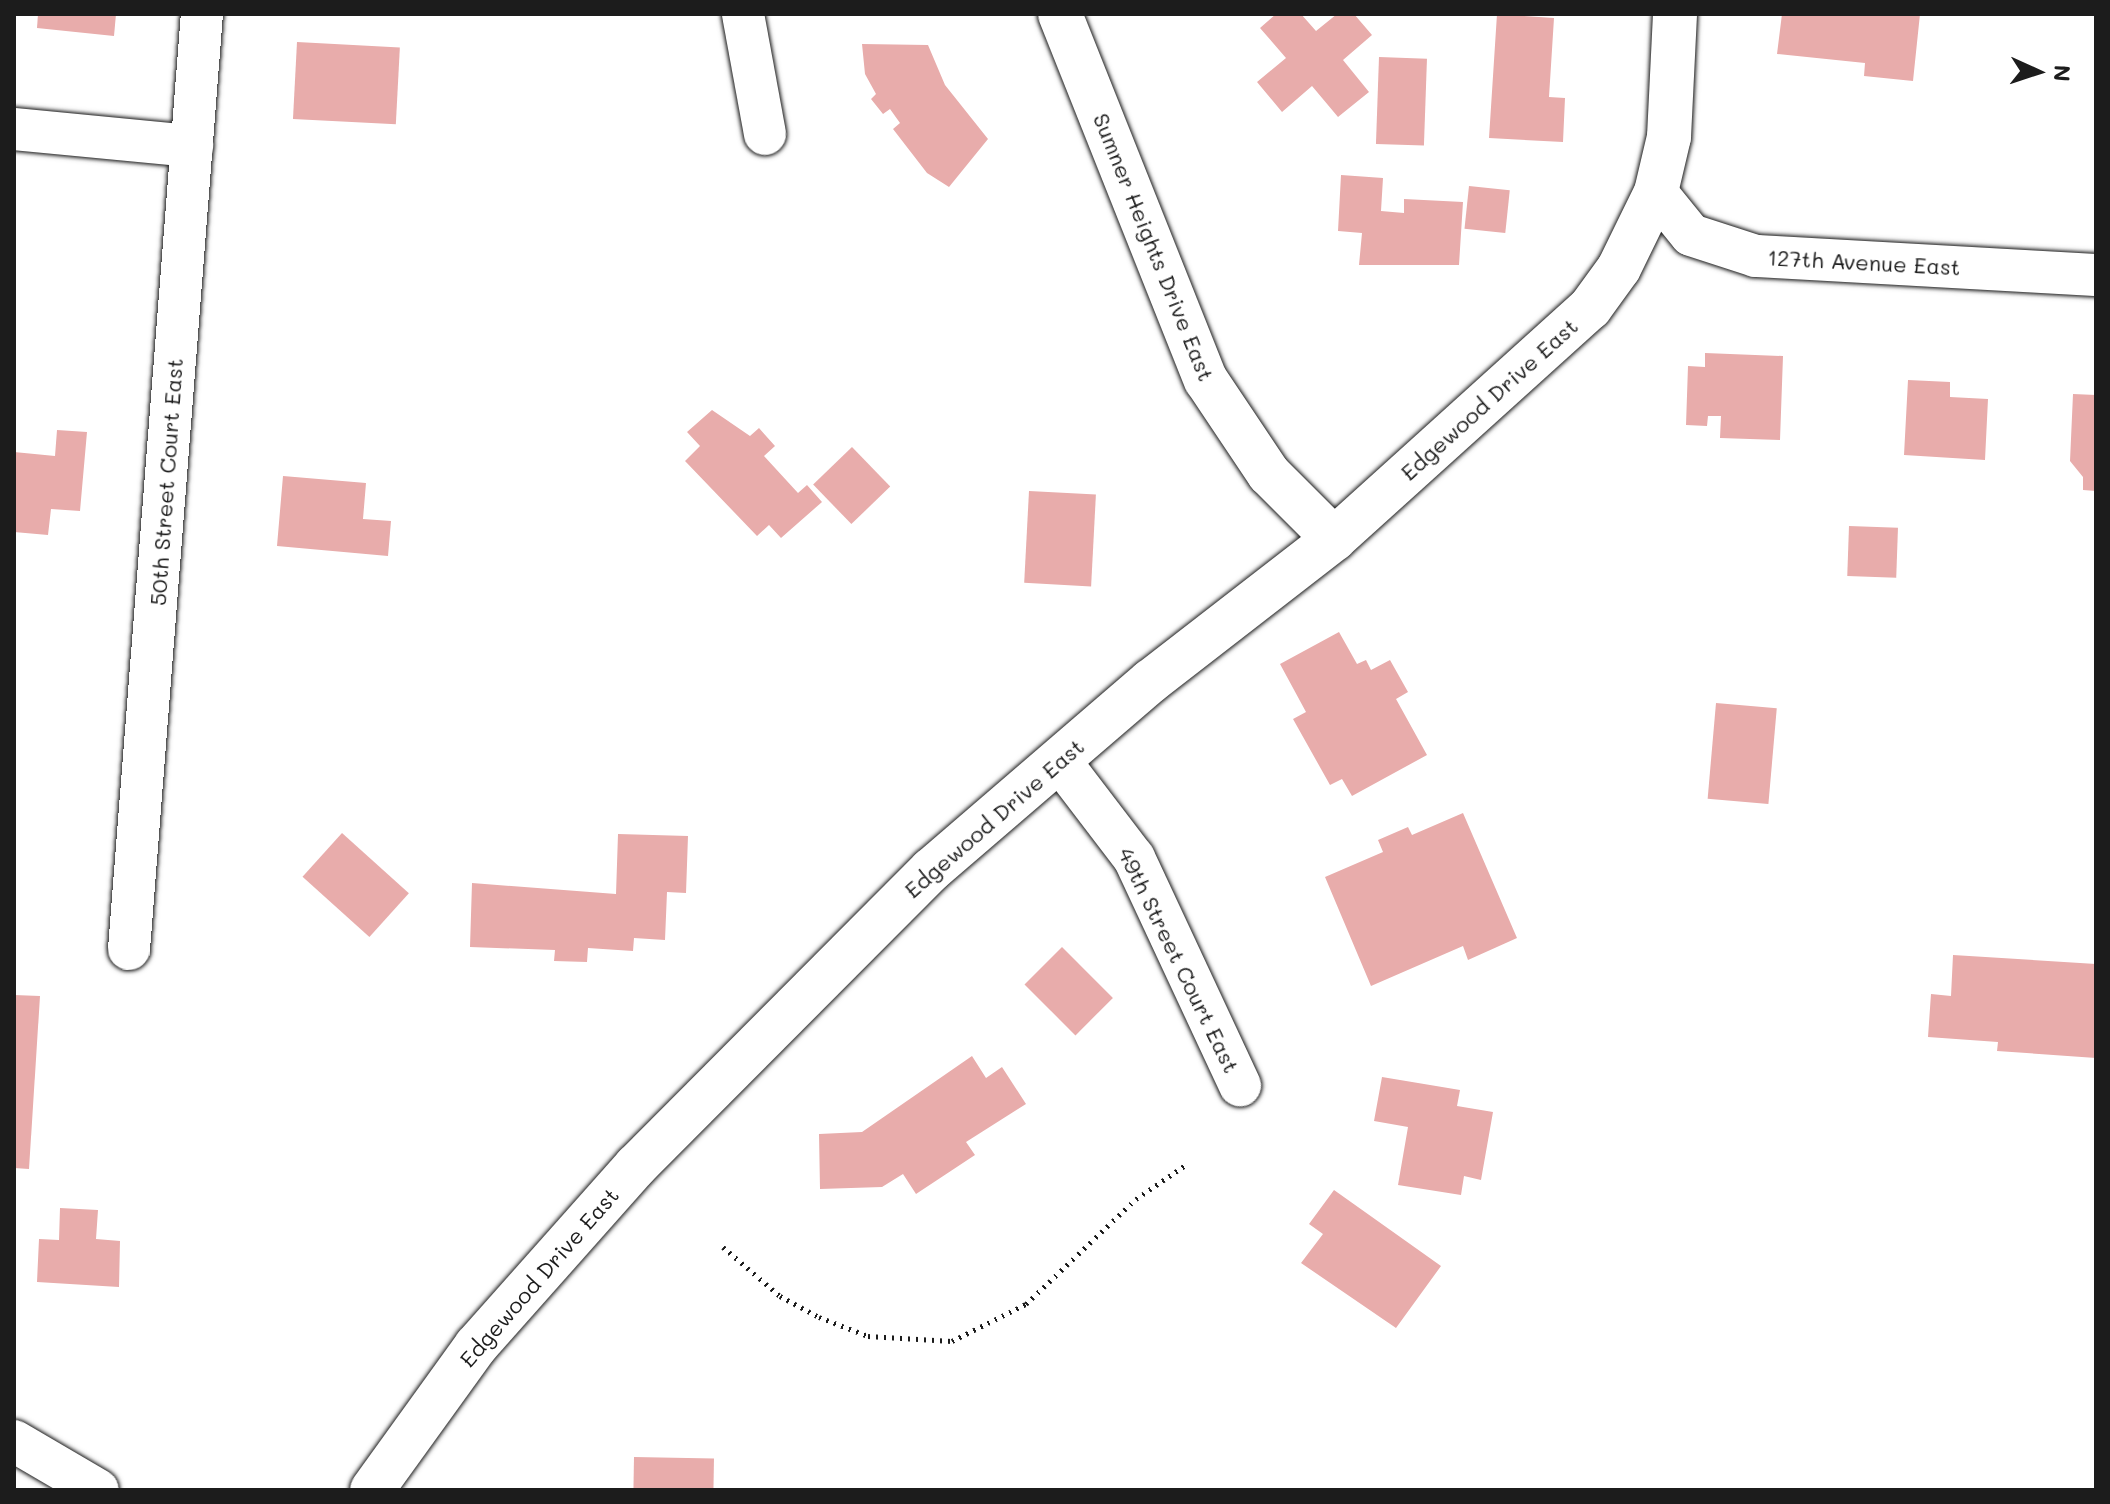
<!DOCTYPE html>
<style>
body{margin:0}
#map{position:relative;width:2110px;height:1504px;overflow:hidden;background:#fff;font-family:Mali,sans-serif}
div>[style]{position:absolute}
.building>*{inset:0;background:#e8acab;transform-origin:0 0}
.path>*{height:5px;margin-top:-2.5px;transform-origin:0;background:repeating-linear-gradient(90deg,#1c1c1c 0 2px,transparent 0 8px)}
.roads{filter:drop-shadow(0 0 2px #1c1c1c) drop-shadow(0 0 2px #1c1c1c)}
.minor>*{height:42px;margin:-21px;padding:0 21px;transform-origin:21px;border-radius:21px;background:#fff}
.tertiary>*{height:44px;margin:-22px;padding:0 22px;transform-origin:22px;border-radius:22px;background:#fff}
span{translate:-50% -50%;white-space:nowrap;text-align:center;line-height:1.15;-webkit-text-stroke:6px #fff;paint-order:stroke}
.street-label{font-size:22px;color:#1c1c1c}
.frame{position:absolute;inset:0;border:16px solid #1c1c1c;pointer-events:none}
.north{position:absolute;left:1998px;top:32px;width:80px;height:80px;-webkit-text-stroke:6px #fff;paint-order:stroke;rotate:93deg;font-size:22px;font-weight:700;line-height:32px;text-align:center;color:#1c1c1c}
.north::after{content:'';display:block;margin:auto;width:28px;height:36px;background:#1c1c1c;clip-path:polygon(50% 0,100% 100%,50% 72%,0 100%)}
</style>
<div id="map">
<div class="building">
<i style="clip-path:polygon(38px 14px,116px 14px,114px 36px,37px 28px)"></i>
<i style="clip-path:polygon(1276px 14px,1301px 14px,1316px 31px,1337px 14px,1354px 14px,1372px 35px,1343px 60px,1369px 92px,1338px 117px,1312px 86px,1282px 112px,1257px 82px,1286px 58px,1260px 28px)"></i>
<i style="clip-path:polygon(1497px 14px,1554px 18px,1549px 97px,1565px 98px,1563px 142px,1489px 138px)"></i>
<i style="clip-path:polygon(1782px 14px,1920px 14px,1913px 81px,1864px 76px,1865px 63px,1777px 54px)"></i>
<i style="left:297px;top:42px;width:103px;height:77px;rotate:3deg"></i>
<i style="clip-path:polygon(862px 44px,928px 45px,945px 85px,988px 139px,949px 187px,927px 173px,893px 129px,900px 123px,890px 109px,883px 114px,871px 99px,876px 94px,865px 74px)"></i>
<i style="left:1379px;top:57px;width:48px;height:87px;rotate:2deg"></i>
<i style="clip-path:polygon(1341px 175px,1383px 178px,1381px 211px,1404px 213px,1404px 199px,1463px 202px,1459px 265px,1359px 265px,1362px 233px,1338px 231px)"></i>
<i style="left:1469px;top:186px;width:41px;height:43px;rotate:6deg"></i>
<i style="clip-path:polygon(1705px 353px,1783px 356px,1780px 440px,1720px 438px,1721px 416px,1708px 416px,1707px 426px,1686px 425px,1688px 366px,1705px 367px)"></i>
<i style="clip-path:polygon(1908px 380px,1950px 382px,1950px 397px,1988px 399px,1985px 460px,1904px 455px)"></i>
<i style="clip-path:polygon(2073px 394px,2096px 395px,2096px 491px,2083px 490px,2083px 477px,2070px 461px)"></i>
<i style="clip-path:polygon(712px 410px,750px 436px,759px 428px,775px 446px,764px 456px,798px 493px,807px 485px,822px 502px,781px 538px,769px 525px,757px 536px,685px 461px,700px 446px,687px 432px)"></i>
<i style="clip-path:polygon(57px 430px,87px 432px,80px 511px,51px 509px,48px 535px,14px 532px,14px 452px,55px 456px)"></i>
<i style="left:852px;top:447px;width:55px;height:54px;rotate:46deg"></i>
<i style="clip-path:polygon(283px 476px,366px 483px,363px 519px,391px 521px,388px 556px,277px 546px)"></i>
<i style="left:1029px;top:491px;width:67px;height:92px;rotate:3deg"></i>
<i style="left:1849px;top:526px;width:49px;height:50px;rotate:2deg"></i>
<i style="clip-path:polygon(1339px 632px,1357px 664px,1366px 660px,1371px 670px,1390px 660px,1408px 692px,1396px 699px,1427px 755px,1352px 796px,1342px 779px,1330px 785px,1293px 719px,1306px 712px,1280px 664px)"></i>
<i style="left:1716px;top:703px;width:61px;height:96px;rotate:5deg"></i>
<i style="clip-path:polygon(1463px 813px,1517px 938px,1468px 960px,1463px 946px,1371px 986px,1325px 877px,1383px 852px,1378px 840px,1408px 827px,1412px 835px)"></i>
<i style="left:342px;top:833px;width:90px;height:59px;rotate:42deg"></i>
<i style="clip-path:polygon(618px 834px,688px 836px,686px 893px,667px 892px,665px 940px,634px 938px,633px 951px,588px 948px,587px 962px,554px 961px,555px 950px,470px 947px,472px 883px,616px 894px)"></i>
<i style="left:1062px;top:947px;width:72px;height:53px;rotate:45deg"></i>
<i style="clip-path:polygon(1953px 955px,2096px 964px,2096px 1058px,1997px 1051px,1998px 1042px,1928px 1037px,1931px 994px,1951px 996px)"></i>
<i style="clip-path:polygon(14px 995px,40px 996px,29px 1169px,14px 1168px)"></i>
<i style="clip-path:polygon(972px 1056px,986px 1078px,1002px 1067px,1026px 1104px,966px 1142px,975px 1155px,916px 1194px,903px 1174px,882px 1187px,820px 1189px,819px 1134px,862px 1132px)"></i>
<i style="clip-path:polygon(1382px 1077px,1460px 1090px,1457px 1106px,1493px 1112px,1481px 1180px,1464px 1176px,1461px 1195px,1398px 1185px,1408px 1127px,1374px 1121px)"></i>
<i style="clip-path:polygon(1334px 1190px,1441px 1266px,1396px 1328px,1301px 1263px,1323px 1234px,1309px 1224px)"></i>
<i style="clip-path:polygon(60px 1208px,98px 1210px,96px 1239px,120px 1241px,119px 1287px,37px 1282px,39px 1239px,59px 1240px)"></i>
<i style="left:634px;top:1457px;width:80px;height:33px;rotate:1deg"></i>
</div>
<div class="path">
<i style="left:723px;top:1247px;width:75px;rotate:40.7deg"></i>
<i style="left:780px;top:1296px;width:44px;rotate:28.3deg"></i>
<i style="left:819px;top:1317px;width:53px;rotate:21.2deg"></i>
<i style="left:868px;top:1336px;width:84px;rotate:3.4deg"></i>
<i style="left:952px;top:1341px;width:83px;rotate:-26.6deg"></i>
<i style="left:1026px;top:1304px;width:152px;rotate:-43.7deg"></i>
<i style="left:1136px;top:1199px;width:62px;rotate:-34.5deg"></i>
</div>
<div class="roads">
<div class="minor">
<i style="left:743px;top:14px;width:122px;rotate:79.6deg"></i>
<i style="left:14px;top:129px;width:179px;rotate:5.5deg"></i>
<i style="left:1656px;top:192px;width:55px;rotate:50.9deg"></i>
<i style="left:1691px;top:235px;width:68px;rotate:17.9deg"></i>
<i style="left:1756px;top:256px;width:341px;rotate:3.2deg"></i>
<i style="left:1059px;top:760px;width:123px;rotate:52.6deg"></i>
<i style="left:1134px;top:858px;width:251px;rotate:65deg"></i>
<i style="left:129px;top:949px;width:938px;rotate:-85.54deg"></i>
<i style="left:14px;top:1441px;width:97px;rotate:30.3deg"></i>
</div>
<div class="tertiary">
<i style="left:1060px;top:14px;width:394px;rotate:68.3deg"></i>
<i style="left:1206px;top:380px;width:113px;rotate:56.2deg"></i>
<i style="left:1269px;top:474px;width:92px;rotate:45deg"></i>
<i style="left:372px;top:1490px;width:178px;rotate:-54.2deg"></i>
<i style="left:476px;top:1346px;width:241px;rotate:-48.4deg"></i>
<i style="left:636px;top:1166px;width:418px;rotate:-45.1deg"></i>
<i style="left:931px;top:870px;width:290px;rotate:-40.7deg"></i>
<i style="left:1151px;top:681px;width:232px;rotate:-37.8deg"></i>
<i style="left:1334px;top:539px;width:345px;rotate:-42.1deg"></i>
<i style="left:1590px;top:308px;width:49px;rotate:-54.1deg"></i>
<i style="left:1619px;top:268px;width:85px;rotate:-64deg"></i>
<i style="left:1656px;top:192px;width:57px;rotate:-76.7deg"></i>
<i style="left:1669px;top:137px;width:123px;rotate:-87.2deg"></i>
</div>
</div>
<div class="street-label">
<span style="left:1154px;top:247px;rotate:68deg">Sumner Heights Drive East</span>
<span style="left:1864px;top:262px;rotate:3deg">127th Avenue East</span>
<span style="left:1489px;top:399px;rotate:-42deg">Edgewood Drive East</span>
<span style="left:166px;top:482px;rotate:-86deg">50th Street Court East</span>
<span style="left:994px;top:818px;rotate:-41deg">Edgewood Drive East</span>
<span style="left:1179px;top:960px;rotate:64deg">49th Street Court East</span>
<span style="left:539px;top:1277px;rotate:-49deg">Edgewood Drive East</span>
</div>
<div class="frame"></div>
<div class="north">N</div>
</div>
